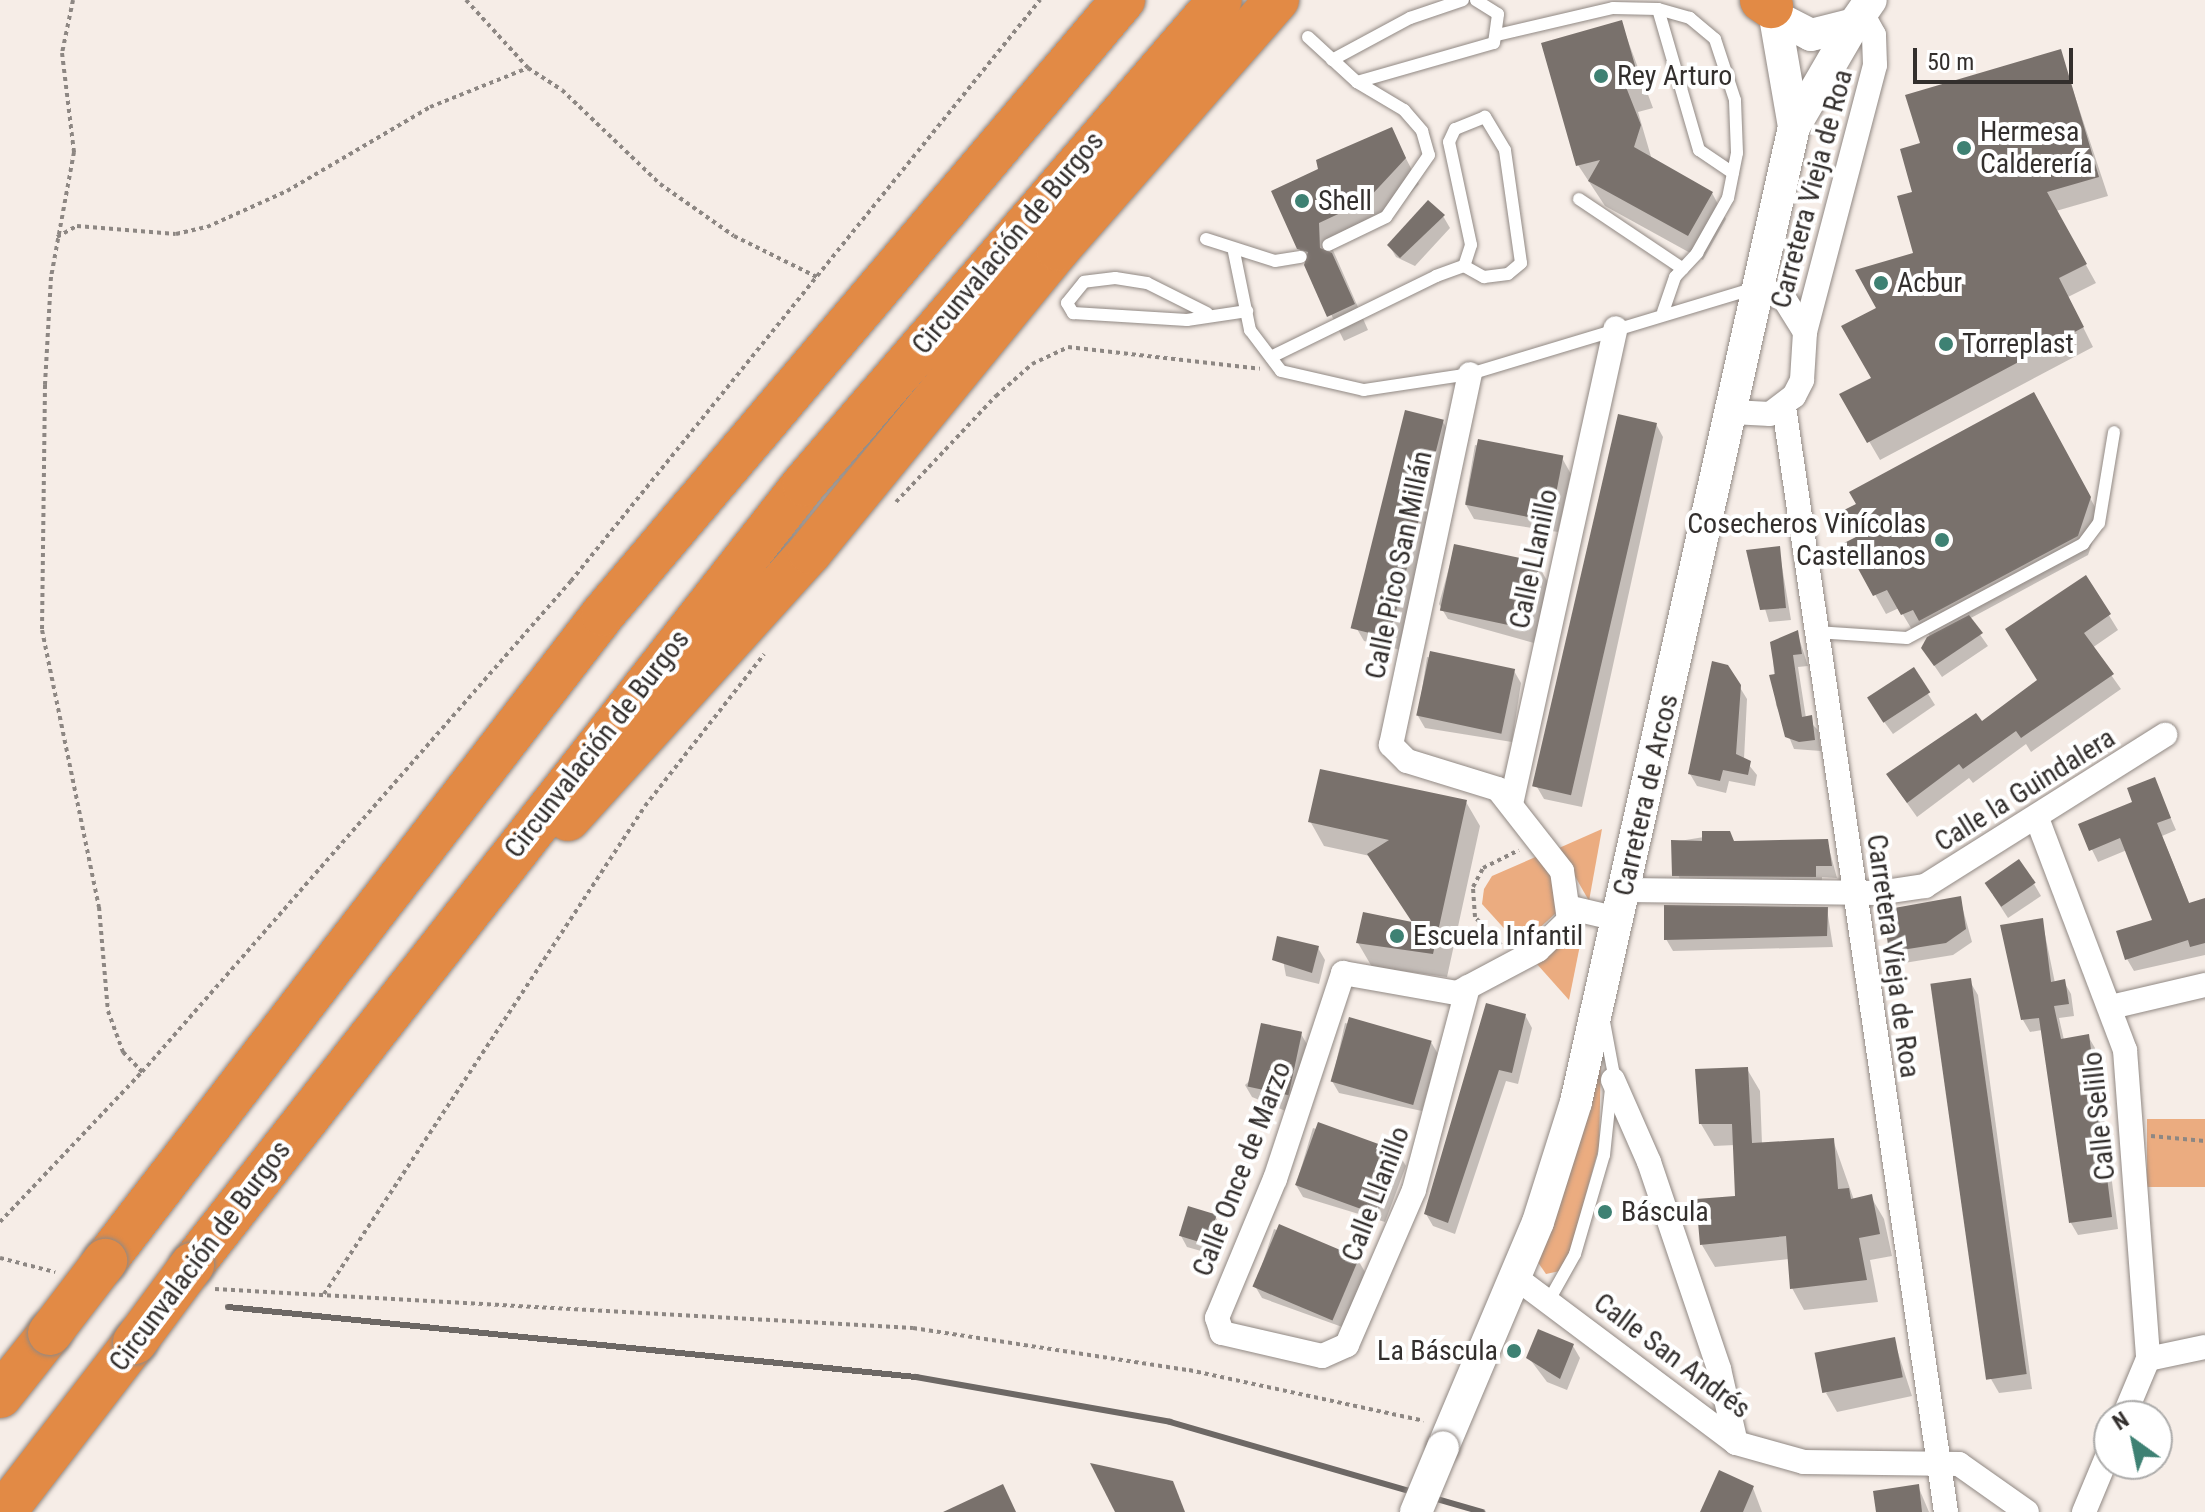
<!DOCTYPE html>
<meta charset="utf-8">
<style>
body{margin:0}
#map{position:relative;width:2205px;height:1512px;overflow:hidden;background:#f6ede7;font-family:"Roboto Condensed",sans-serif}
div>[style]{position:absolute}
.green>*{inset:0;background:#ebac80;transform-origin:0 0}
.shadow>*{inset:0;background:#0003}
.building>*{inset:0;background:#79716c;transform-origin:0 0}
.path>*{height:4px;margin-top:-2px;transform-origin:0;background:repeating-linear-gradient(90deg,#8d8783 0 4px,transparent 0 8px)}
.roads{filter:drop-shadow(0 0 2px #918984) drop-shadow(0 0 2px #918984)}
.service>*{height:12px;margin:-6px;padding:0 6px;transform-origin:6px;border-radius:6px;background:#fff}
.minor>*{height:24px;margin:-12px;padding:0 12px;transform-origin:12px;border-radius:12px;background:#fff}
.tertiary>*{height:32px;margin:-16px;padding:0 16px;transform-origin:16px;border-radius:16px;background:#fff}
.motorway>*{height:44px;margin:-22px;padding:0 22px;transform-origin:22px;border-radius:22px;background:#e28a45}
.rail>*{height:6px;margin:-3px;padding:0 3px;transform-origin:3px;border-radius:3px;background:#6d6865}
.bridges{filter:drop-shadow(0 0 2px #918984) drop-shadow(0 0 2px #918984)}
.tertiary-bridge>*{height:32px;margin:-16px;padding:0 16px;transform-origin:16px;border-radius:16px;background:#fff}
.motorway-bridge>*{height:44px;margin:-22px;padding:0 22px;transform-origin:22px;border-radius:22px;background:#e28a45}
.dots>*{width:22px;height:22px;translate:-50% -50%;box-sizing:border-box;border:4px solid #fff;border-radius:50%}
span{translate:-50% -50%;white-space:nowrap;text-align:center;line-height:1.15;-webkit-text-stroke:8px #fff;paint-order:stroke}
.poi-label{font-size:28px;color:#332f2d}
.left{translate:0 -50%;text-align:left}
.right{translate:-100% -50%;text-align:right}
.street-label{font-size:28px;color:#332f2d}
.north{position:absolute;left:2093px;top:1400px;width:80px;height:80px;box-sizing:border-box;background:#fff;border:2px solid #adacab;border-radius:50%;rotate:327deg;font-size:22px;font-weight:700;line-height:32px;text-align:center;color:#332f2d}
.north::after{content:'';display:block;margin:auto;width:28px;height:36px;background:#3e8173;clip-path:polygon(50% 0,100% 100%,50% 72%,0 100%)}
.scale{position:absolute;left:1913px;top:48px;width:160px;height:36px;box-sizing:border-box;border:4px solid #332f2d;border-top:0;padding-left:10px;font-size:24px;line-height:28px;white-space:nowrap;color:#332f2d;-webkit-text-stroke:6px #fff;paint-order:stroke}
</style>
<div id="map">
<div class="green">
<i style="clip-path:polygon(1602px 829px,1589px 901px,1559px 848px)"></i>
<i style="clip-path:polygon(1540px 855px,1554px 877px,1557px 912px,1520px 946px,1482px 904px,1484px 889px,1492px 876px)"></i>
<i style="clip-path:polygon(1584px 925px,1569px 1000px,1536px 963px)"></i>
<i style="clip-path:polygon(1601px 1059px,1599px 1147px,1569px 1256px,1560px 1271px,1546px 1274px,1537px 1261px)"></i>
<i style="left:2205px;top:1119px;width:68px;height:58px;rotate:90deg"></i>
</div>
<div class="shadow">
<i style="clip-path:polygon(1621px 22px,1653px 108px,1638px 112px,1652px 160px,1712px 193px,1726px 219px,1703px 260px,1605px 206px,1578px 165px)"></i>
<i style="clip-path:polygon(2060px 51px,2108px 196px,2056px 211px,2096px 283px,2068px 297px,2093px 347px,1880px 460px,1842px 395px,1874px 379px,1879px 309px,1916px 255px,1922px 144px)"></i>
<i style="clip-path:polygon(1391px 129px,1419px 184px,1381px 226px,1332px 248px,1368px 330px,1344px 341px,1299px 248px,1321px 170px)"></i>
<i style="clip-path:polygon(1443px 216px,1450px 228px,1415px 266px,1396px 257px,1389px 245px)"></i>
<i style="clip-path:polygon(2044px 413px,2101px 518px,2088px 555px,1969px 619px,1988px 646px,1942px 677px,1923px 649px,1933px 642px,1925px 628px,1914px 633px,1899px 608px,1886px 614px,1847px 544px)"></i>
<i style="clip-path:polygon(1443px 422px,1450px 434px,1401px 650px,1364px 641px,1357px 629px)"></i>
<i style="clip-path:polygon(1656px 424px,1663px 437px,1582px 807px,1544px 799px,1537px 787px)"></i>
<i style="clip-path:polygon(1475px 445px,1562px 458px,1571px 474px,1558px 532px,1474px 519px,1465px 503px)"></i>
<i style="clip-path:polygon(1455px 546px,1541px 570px,1550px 586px,1534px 643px,1448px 619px,1439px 604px)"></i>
<i style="clip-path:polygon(1779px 549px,1791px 620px,1769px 622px,1748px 552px)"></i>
<i style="clip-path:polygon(2086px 578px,2118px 630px,2092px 648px,2121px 689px,2031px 752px,2026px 744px,1973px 783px,1969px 778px,1917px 817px,1897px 789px,2039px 681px)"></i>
<i style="clip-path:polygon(1797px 632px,1808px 666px,1798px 667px,1806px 718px,1818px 730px,1821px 751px,1794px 749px,1776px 705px,1772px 643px)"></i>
<i style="clip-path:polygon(1427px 657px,1514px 671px,1521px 683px,1512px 742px,1425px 728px,1418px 716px)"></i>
<i style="clip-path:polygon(1913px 670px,1935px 705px,1893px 734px,1877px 712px)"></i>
<i style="clip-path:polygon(1739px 686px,1747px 699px,1744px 759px,1757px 775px,1755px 786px,1729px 781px,1726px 793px,1697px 786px,1690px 774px)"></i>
<i style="clip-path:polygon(2154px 780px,2176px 830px,2162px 836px,2190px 905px,2205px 900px,2205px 955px,2134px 971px,2127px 959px,2155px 921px,2127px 850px,2098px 862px,2080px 825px,2135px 803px)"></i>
<i style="clip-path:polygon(1466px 802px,1480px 826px,1447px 977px,1372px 967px,1358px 943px,1414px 924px,1370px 856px,1324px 846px,1310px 821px)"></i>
<i style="clip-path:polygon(1729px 833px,1734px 843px,1827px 841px,1837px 878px,1822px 877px,1822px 889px,1681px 887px,1673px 842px)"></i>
<i style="clip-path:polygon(2034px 884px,2041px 896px,2008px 918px,1993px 895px)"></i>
<i style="clip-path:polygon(1960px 899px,1972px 942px,1953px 955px,1898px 964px,1891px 952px)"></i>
<i style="clip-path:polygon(1827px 909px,1833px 947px,1673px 951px,1666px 939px)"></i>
<i style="clip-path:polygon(2042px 920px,2055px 983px,2064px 982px,2071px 994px,2074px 1016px,2059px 1018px,2064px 1040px,2088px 1036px,2095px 1048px,2118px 1229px,2078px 1235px,2071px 1223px,2042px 1030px,2030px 1032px,2023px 1020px)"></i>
<i style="clip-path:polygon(1279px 938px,1318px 948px,1325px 960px,1319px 984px,1286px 976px)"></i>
<i style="clip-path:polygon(1969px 980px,1978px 995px,2032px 1389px,1999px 1393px,1991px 1379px)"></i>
<i style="clip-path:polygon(1525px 1015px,1532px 1028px,1518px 1084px,1506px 1081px,1455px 1234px,1433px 1226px,1426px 1214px)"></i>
<i style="clip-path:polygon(1345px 1023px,1431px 1042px,1438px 1054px,1422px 1111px,1339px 1093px,1332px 1081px)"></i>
<i style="clip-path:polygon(1301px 1034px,1308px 1046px,1288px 1112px,1252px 1097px,1245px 1085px)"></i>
<i style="clip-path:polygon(1747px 1069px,1760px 1091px,1762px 1144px,1833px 1140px,1854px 1200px,1871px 1197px,1884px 1219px,1892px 1256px,1870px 1260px,1878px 1302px,1804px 1310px,1792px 1288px,1789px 1259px,1715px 1267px,1702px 1245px,1737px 1198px,1735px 1145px,1714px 1146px,1701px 1124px)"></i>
<i style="clip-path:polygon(1313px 1128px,1399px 1154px,1406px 1166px,1385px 1222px,1303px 1197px,1296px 1185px)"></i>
<i style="clip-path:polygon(1215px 1216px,1222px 1229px,1215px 1255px,1187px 1247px,1180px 1234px)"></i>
<i style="clip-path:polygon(1274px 1229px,1358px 1260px,1365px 1272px,1345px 1328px,1262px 1298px,1255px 1286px)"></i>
<i style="clip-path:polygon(1894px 1340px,1912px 1396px,1837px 1412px,1826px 1393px)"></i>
<i style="clip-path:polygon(1573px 1346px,1580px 1358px,1567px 1390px,1547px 1382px,1529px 1358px)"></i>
<i style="clip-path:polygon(1918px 1486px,1929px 1512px,1878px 1512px)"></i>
<i style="clip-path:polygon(1753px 1488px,1762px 1512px,1702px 1512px)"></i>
</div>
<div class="building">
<i style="clip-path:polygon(1622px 20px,1640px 83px,1626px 87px,1641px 125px,1634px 147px,1713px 192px,1688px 236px,1588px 181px,1600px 160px,1576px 166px,1541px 43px)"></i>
<i style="clip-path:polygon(2061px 49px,2099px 177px,2047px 192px,2087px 264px,2059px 278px,2084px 327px,1867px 443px,1839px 394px,1871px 378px,1841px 326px,1876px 308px,1855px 270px,1913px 253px,1897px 196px,1912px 192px,1900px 149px,1920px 143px,1905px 95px)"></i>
<i style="clip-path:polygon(1392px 127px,1406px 158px,1366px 201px,1319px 223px,1320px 248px,1332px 253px,1355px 304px,1327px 317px,1304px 265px,1308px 252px,1297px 249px,1271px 191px,1318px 169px,1316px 160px)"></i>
<i style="clip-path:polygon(1428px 200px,1445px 215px,1400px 258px,1387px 245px)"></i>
<i style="clip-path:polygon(2034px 392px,2091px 497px,2078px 536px,1919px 621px,1913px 610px,1901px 615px,1887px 590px,1873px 596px,1844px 543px,1856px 537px,1842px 511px,1856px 504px,1849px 492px)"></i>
<i style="left:1405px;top:410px;width:40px;height:225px;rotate:14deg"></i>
<i style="left:1618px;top:414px;width:40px;height:382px;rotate:13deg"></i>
<i style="left:1478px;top:439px;width:87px;height:67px;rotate:11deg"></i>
<i style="left:1454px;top:544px;width:88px;height:68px;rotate:12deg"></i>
<i style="clip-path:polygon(1780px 546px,1786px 608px,1760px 610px,1746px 550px)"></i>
<i style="clip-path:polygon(2086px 575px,2111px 614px,2084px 633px,2114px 674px,2021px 738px,2016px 731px,1963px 769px,1959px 764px,1907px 803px,1886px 774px,1976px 713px,1982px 721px,2037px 680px,2005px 629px)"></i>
<i style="clip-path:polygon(1969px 615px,1983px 633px,1934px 666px,1921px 648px,1927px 637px)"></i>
<i style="clip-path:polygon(1798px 630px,1802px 654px,1793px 655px,1802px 717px,1812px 715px,1815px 740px,1799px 742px,1785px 737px,1769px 675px,1775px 674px,1770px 642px)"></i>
<i style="left:1430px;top:651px;width:87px;height:66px;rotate:12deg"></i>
<i style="clip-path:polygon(1712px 661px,1728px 665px,1741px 685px,1736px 754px,1751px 761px,1748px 775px,1723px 770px,1720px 781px,1688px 774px)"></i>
<i style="left:1914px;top:667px;width:30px;height:56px;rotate:57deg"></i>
<i style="clip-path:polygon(1320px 769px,1467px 800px,1433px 954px,1356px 943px,1363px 912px,1412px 922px,1367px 854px,1389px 840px,1308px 822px)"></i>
<i style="clip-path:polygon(2155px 777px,2171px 818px,2157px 823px,2174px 865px,2189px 903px,2205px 898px,2205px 943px,2190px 947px,2188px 940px,2125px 960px,2116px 931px,2152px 920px,2120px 838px,2089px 851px,2078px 824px,2132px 802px,2127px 788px)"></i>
<i style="clip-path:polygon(1702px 831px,1730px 831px,1734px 841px,1828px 839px,1832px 866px,1816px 866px,1816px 877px,1672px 876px,1671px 840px,1702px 841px)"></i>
<i style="left:2019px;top:859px;width:29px;height:42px;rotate:55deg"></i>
<i style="clip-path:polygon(1961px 896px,1966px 929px,1946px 943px,1889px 952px,1883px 910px)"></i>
<i style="clip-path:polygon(1664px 905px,1828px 907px,1827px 936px,1664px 940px)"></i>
<i style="clip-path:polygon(2043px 918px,2051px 982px,2065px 979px,2067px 991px,2069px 1004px,2054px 1006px,2061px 1039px,2089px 1034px,2112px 1217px,2069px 1223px,2039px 1018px,2021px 1020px,2000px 925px)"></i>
<i style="clip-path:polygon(1277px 936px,1319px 946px,1312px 973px,1272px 960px)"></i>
<i style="left:1971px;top:978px;width:400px;height:41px;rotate:82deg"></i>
<i style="clip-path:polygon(1486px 1003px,1526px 1014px,1512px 1073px,1499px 1070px,1448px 1223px,1424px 1214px)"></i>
<i style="left:1349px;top:1017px;width:86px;height:67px;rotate:16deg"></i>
<i style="left:1261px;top:1023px;width:42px;height:65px;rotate:12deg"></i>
<i style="clip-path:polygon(1748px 1067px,1752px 1143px,1834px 1138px,1838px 1189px,1849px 1188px,1851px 1199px,1872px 1194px,1880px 1234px,1859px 1238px,1867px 1280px,1790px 1289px,1786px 1236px,1700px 1245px,1696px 1199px,1735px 1196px,1732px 1124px,1699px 1124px,1695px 1069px)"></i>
<i style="left:1318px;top:1122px;width:87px;height:67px;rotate:20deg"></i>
<i style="left:1188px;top:1206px;width:30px;height:31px;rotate:17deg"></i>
<i style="left:1279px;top:1224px;width:87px;height:68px;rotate:23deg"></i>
<i style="clip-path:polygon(1538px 1329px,1574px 1344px,1560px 1379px,1526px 1358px)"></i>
<i style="left:1895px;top:1337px;width:41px;height:82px;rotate:79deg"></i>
<i style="clip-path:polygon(1090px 1463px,1173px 1481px,1185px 1512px,1115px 1512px)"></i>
<i style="clip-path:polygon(1719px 1470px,1754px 1486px,1743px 1512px,1700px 1512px)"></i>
<i style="clip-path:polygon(1003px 1484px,1016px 1512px,943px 1512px)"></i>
<i style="clip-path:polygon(1919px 1484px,1922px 1512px,1876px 1512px,1873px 1491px)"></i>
</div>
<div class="path">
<i style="left:73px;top:0;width:54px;rotate:101.7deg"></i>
<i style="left:62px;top:53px;width:100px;rotate:83.1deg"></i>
<i style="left:74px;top:152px;width:127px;rotate:100.4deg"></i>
<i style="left:51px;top:277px;width:108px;rotate:93.2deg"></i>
<i style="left:45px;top:385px;width:245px;rotate:90.7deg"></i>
<i style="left:42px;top:630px;width:283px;rotate:78.4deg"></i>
<i style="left:99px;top:907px;width:104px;rotate:85.1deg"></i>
<i style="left:108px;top:1011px;width:44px;rotate:69.9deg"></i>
<i style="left:123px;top:1052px;width:28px;rotate:46deg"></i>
<i style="left:466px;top:0;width:92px;rotate:47.6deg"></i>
<i style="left:528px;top:68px;width:40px;rotate:32.9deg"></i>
<i style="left:562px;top:90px;width:136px;rotate:43.8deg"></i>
<i style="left:660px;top:184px;width:90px;rotate:35.1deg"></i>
<i style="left:734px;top:236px;width:95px;rotate:26.3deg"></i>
<i style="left:57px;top:237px;width:23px;rotate:-29deg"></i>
<i style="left:77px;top:226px;width:99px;rotate:4.6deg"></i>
<i style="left:176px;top:234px;width:32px;rotate:-13deg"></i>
<i style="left:207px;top:227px;width:88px;rotate:-24.2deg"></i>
<i style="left:287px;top:191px;width:166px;rotate:-30.4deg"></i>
<i style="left:430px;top:107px;width:105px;rotate:-21.7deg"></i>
<i style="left:896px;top:502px;width:146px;rotate:-46.7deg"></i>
<i style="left:996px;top:396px;width:48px;rotate:-41.6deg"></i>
<i style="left:1032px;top:364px;width:40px;rotate:-25deg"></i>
<i style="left:1068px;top:347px;width:193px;rotate:6.5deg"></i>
<i style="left:1501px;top:945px;width:38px;rotate:-133deg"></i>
<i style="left:1475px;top:917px;width:30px;rotate:-94deg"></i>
<i style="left:1473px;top:887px;width:21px;rotate:-62deg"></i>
<i style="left:1483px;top:868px;width:40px;rotate:-26.6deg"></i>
<i style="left:2151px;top:1136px;width:54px;rotate:5.3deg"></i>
<i style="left:0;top:1222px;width:207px;rotate:-46.6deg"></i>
<i style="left:142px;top:1072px;width:652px;rotate:-48.86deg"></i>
<i style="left:571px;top:581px;width:747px;rotate:-51.09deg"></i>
<i style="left:0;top:1258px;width:57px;rotate:14.3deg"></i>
<i style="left:215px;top:1289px;width:699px;rotate:3.2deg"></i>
<i style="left:913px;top:1328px;width:279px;rotate:8.7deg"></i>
<i style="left:1189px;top:1370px;width:240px;rotate:12.2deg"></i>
<i style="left:324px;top:1294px;width:584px;rotate:-56.66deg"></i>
<i style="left:645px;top:806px;width:193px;rotate:-51.9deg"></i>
</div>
<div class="roads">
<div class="service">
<i style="left:1497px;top:35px;width:119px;rotate:-13.1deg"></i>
<i style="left:1613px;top:8px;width:45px;rotate:1.3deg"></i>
<i style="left:1308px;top:37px;width:67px;rotate:42.6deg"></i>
<i style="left:1357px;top:82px;width:55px;rotate:30.8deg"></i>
<i style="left:1404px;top:110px;width:28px;rotate:49deg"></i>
<i style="left:1422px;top:131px;width:25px;rotate:74deg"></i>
<i style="left:1429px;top:155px;width:75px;rotate:124.7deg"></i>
<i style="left:1386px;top:217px;width:64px;rotate:154.2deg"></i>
<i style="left:1332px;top:60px;width:89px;rotate:-28.3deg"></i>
<i style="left:1410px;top:18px;width:56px;rotate:-18.8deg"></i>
<i style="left:1357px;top:82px;width:142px;rotate:-15.9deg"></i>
<i style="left:1494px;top:43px;width:29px;rotate:-82deg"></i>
<i style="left:1498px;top:14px;width:26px;rotate:-148deg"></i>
<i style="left:1579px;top:199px;width:125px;rotate:33.9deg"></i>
<i style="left:1206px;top:239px;width:72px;rotate:17.7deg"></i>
<i style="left:1275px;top:261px;width:26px;rotate:-9deg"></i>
<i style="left:1234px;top:252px;width:80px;rotate:78.4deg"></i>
<i style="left:1250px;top:330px;width:51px;rotate:52.9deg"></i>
<i style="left:1281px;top:371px;width:85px;rotate:12.9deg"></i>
<i style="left:1364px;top:390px;width:107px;rotate:-8.6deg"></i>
<i style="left:1470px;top:374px;width:297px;rotate:-16.8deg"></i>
<i style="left:1663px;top:312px;width:37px;rotate:-71deg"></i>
<i style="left:1675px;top:277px;width:33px;rotate:-47deg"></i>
<i style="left:1697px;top:253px;width:63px;rotate:-60.6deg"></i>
<i style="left:1728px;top:198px;width:46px;rotate:-78.7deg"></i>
<i style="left:1737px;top:153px;width:53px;rotate:-92.2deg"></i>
<i style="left:1735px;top:100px;width:64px;rotate:-108.2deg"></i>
<i style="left:1715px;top:39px;width:33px;rotate:-140deg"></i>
<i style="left:1690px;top:18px;width:33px;rotate:-164deg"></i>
<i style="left:1658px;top:9px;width:147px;rotate:73.8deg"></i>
<i style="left:1699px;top:150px;width:41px;rotate:34.1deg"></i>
<i style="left:1207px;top:313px;width:67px;rotate:-153.4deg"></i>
<i style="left:1147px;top:283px;width:32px;rotate:-171deg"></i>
<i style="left:1115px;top:278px;width:31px;rotate:173deg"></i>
<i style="left:1084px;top:282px;width:27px;rotate:129deg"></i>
<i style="left:1067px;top:303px;width:12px;rotate:59deg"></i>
<i style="left:1073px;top:313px;width:114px;rotate:3.5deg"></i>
<i style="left:1187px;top:320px;width:61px;rotate:-8.5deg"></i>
<i style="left:1271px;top:357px;width:184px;rotate:-26.1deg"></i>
<i style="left:1436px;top:276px;width:30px;rotate:-20deg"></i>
<i style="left:1464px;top:266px;width:23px;rotate:29deg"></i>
<i style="left:1484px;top:277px;width:24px;rotate:-7deg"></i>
<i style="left:1508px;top:274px;width:17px;rotate:-40deg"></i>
<i style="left:1521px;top:263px;width:114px;rotate:-98.1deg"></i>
<i style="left:1505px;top:150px;width:39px;rotate:-121deg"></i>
<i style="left:1485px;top:117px;width:32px;rotate:158deg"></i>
<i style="left:1455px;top:129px;width:14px;rotate:115deg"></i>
<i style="left:1449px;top:142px;width:105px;rotate:77.9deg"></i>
<i style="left:1471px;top:245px;width:22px;rotate:108deg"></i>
<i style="left:1816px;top:632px;width:91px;rotate:3.8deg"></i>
<i style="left:1907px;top:638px;width:200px;rotate:-28.1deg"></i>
<i style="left:2083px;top:544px;width:26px;rotate:-53deg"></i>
<i style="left:2099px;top:523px;width:92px;rotate:-80.6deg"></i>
<i style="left:1548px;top:1302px;width:55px;rotate:-60.6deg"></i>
<i style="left:1575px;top:1254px;width:103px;rotate:-73.7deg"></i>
<i style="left:1604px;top:1155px;width:85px;rotate:-84deg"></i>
<i style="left:1613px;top:1070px;width:49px;rotate:-100.6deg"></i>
</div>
<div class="minor">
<i style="left:1760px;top:287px;width:28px;rotate:27deg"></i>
<i style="left:1785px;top:300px;width:38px;rotate:58deg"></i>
<i style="left:1784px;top:407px;width:1117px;rotate:81.66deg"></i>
<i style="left:1732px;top:412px;width:38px;rotate:3deg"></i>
<i style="left:1770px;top:414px;width:30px;rotate:-37deg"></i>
<i style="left:1794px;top:396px;width:18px;rotate:-63deg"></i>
<i style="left:1802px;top:380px;width:48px;rotate:-86.4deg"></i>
<i style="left:1805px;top:332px;width:276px;rotate:-75.3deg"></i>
<i style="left:1875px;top:65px;width:30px;rotate:-92deg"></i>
<i style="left:1874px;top:35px;width:23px;rotate:-119deg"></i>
<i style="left:1511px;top:804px;width:487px;rotate:-77.6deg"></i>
<i style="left:2038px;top:821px;width:245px;rotate:69.2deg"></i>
<i style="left:2125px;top:1050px;width:310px;rotate:85.7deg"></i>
<i style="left:2148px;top:1359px;width:62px;rotate:112.8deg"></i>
<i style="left:1625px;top:890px;width:253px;rotate:0.7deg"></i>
<i style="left:1878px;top:893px;width:48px;rotate:-8.5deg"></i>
<i style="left:1925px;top:886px;width:284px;rotate:-32.2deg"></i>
<i style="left:1571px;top:908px;width:48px;rotate:13.2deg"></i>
<i style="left:1468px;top:987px;width:210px;rotate:104.9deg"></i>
<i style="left:1414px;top:1190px;width:169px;rotate:113.4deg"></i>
<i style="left:1347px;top:1345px;width:27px;rotate:156deg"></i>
<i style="left:1322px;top:1356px;width:103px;rotate:-167deg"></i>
<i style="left:1222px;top:1333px;width:16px;rotate:-108deg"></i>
<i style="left:1217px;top:1318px;width:151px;rotate:-67.4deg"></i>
<i style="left:1275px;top:1179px;width:217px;rotate:-71.7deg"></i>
<i style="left:1343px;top:973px;width:116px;rotate:10deg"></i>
<i style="left:1457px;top:993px;width:92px;rotate:-28deg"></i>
<i style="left:1538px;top:950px;width:43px;rotate:-44.1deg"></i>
<i style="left:1569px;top:920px;width:49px;rotate:-98.1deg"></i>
<i style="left:1562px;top:871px;width:104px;rotate:-128deg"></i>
<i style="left:1498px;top:789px;width:95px;rotate:-162.9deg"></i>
<i style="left:1407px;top:761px;width:23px;rotate:-135deg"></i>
<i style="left:1391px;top:745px;width:379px;rotate:-78deg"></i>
<i style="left:2111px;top:1007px;width:97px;rotate:-13.2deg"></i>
<i style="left:1613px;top:1080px;width:90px;rotate:66.3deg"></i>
<i style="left:1649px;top:1162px;width:219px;rotate:71.3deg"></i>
<i style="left:1719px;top:1369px;width:76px;rotate:77.1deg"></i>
<i style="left:1515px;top:1277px;width:276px;rotate:36.9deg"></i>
<i style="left:1736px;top:1443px;width:71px;rotate:15.6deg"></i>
<i style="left:1804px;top:1462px;width:155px;rotate:0.7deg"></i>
<i style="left:1959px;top:1464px;width:83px;rotate:35.2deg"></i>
<i style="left:2148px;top:1359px;width:58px;rotate:-11.9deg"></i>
<i style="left:2084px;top:1512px;width:65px;rotate:-67.4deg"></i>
</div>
<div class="tertiary">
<i style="left:1768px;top:0;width:22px;rotate:58deg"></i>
<i style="left:1780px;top:19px;width:35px;rotate:27deg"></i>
<i style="left:1811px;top:35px;width:44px;rotate:-14.3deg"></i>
<i style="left:1854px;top:24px;width:29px;rotate:-55deg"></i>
<i style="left:1774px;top:11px;width:118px;rotate:80.2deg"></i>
<i style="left:1443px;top:1447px;width:244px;rotate:-67.1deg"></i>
<i style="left:1538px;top:1222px;width:126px;rotate:-72.4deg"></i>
<i style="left:1576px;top:1102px;width:999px;rotate:-77.4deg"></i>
<i style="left:1794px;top:127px;width:119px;rotate:-59.8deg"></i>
</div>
<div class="motorway">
<i style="left:1762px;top:0;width:11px;rotate:34deg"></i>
<i style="left:568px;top:819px;width:360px;rotate:-47.8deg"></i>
<i style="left:810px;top:552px;width:392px;rotate:-50.7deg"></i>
<i style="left:1058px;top:249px;width:332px;rotate:-48.7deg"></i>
<i style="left:105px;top:1261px;width:816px;rotate:-52.41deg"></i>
<i style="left:603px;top:614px;width:805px;rotate:-49.74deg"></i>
<i style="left:192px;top:1265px;width:992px;rotate:-51.92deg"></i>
<i style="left:804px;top:484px;width:638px;rotate:-49.32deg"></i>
<i style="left:0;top:1396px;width:80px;rotate:-51.6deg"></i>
<i style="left:4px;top:1512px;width:215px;rotate:-52.4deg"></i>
</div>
</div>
<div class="rail">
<i style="left:228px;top:1307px;width:692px;rotate:5.81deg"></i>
<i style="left:916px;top:1377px;width:258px;rotate:10deg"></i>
<i style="left:1170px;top:1422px;width:325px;rotate:16.1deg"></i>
</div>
<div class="bridges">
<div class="tertiary-bridge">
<i style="left:1416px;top:1512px;width:70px;rotate:-67.4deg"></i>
</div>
<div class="motorway-bridge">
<i style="left:50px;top:1333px;width:91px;rotate:-52.6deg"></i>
<i style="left:135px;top:1342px;width:96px;rotate:-53.5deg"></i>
</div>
</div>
<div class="dots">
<i style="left:1601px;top:76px;background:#3e8173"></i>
<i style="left:1964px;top:148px;background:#3e8173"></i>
<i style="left:1302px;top:201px;background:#3e8173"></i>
<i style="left:1881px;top:283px;background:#3e8173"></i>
<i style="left:1946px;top:344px;background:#3e8173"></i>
<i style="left:1942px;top:540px;background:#3e8173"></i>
<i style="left:1397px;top:936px;background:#3e8173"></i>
<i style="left:1605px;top:1212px;background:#3e8173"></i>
<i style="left:1514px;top:1351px;background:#3e8173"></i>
</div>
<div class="poi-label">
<span class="left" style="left:1617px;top:76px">Rey Arturo</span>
<span class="left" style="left:1980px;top:148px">Hermesa<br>Calderería</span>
<span class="left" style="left:1318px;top:201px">Shell</span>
<span class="left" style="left:1897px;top:283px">Acbur</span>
<span class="left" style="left:1962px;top:344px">Torreplast</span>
<span class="right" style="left:1926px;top:540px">Cosecheros Vinícolas<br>Castellanos</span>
<span class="left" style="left:1413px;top:936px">Escuela Infantil</span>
<span class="left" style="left:1621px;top:1212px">Báscula</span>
<span class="right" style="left:1498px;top:1351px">La Báscula</span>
</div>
<div class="street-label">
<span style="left:1812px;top:189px;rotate:-75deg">Carretera Vieja de Roa</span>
<span style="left:1008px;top:243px;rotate:-50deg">Circunvalación de Burgos</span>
<span style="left:1534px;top:559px;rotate:-78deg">Calle Llanillo</span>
<span style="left:1399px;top:565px;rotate:-78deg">Calle Pico San Millán</span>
<span style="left:597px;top:744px;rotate:-52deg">Circunvalación de Burgos</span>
<span style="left:2025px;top:790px;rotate:-32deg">Calle la Guindalera</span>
<span style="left:1646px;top:795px;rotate:-77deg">Carretera de Arcos</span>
<span style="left:1893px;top:956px;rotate:82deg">Carretera Vieja de Roa</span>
<span style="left:2099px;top:1116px;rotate:-96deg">Calle Selillo</span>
<span style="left:1242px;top:1169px;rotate:-69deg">Calle Once de Marzo</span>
<span style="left:1376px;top:1194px;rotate:-69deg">Calle Llanillo</span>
<span style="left:200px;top:1256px;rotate:-53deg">Circunvalación de Burgos</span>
<span style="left:1672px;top:1356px;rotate:37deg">Calle San Andrés</span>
</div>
<div class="north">N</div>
<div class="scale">50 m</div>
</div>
